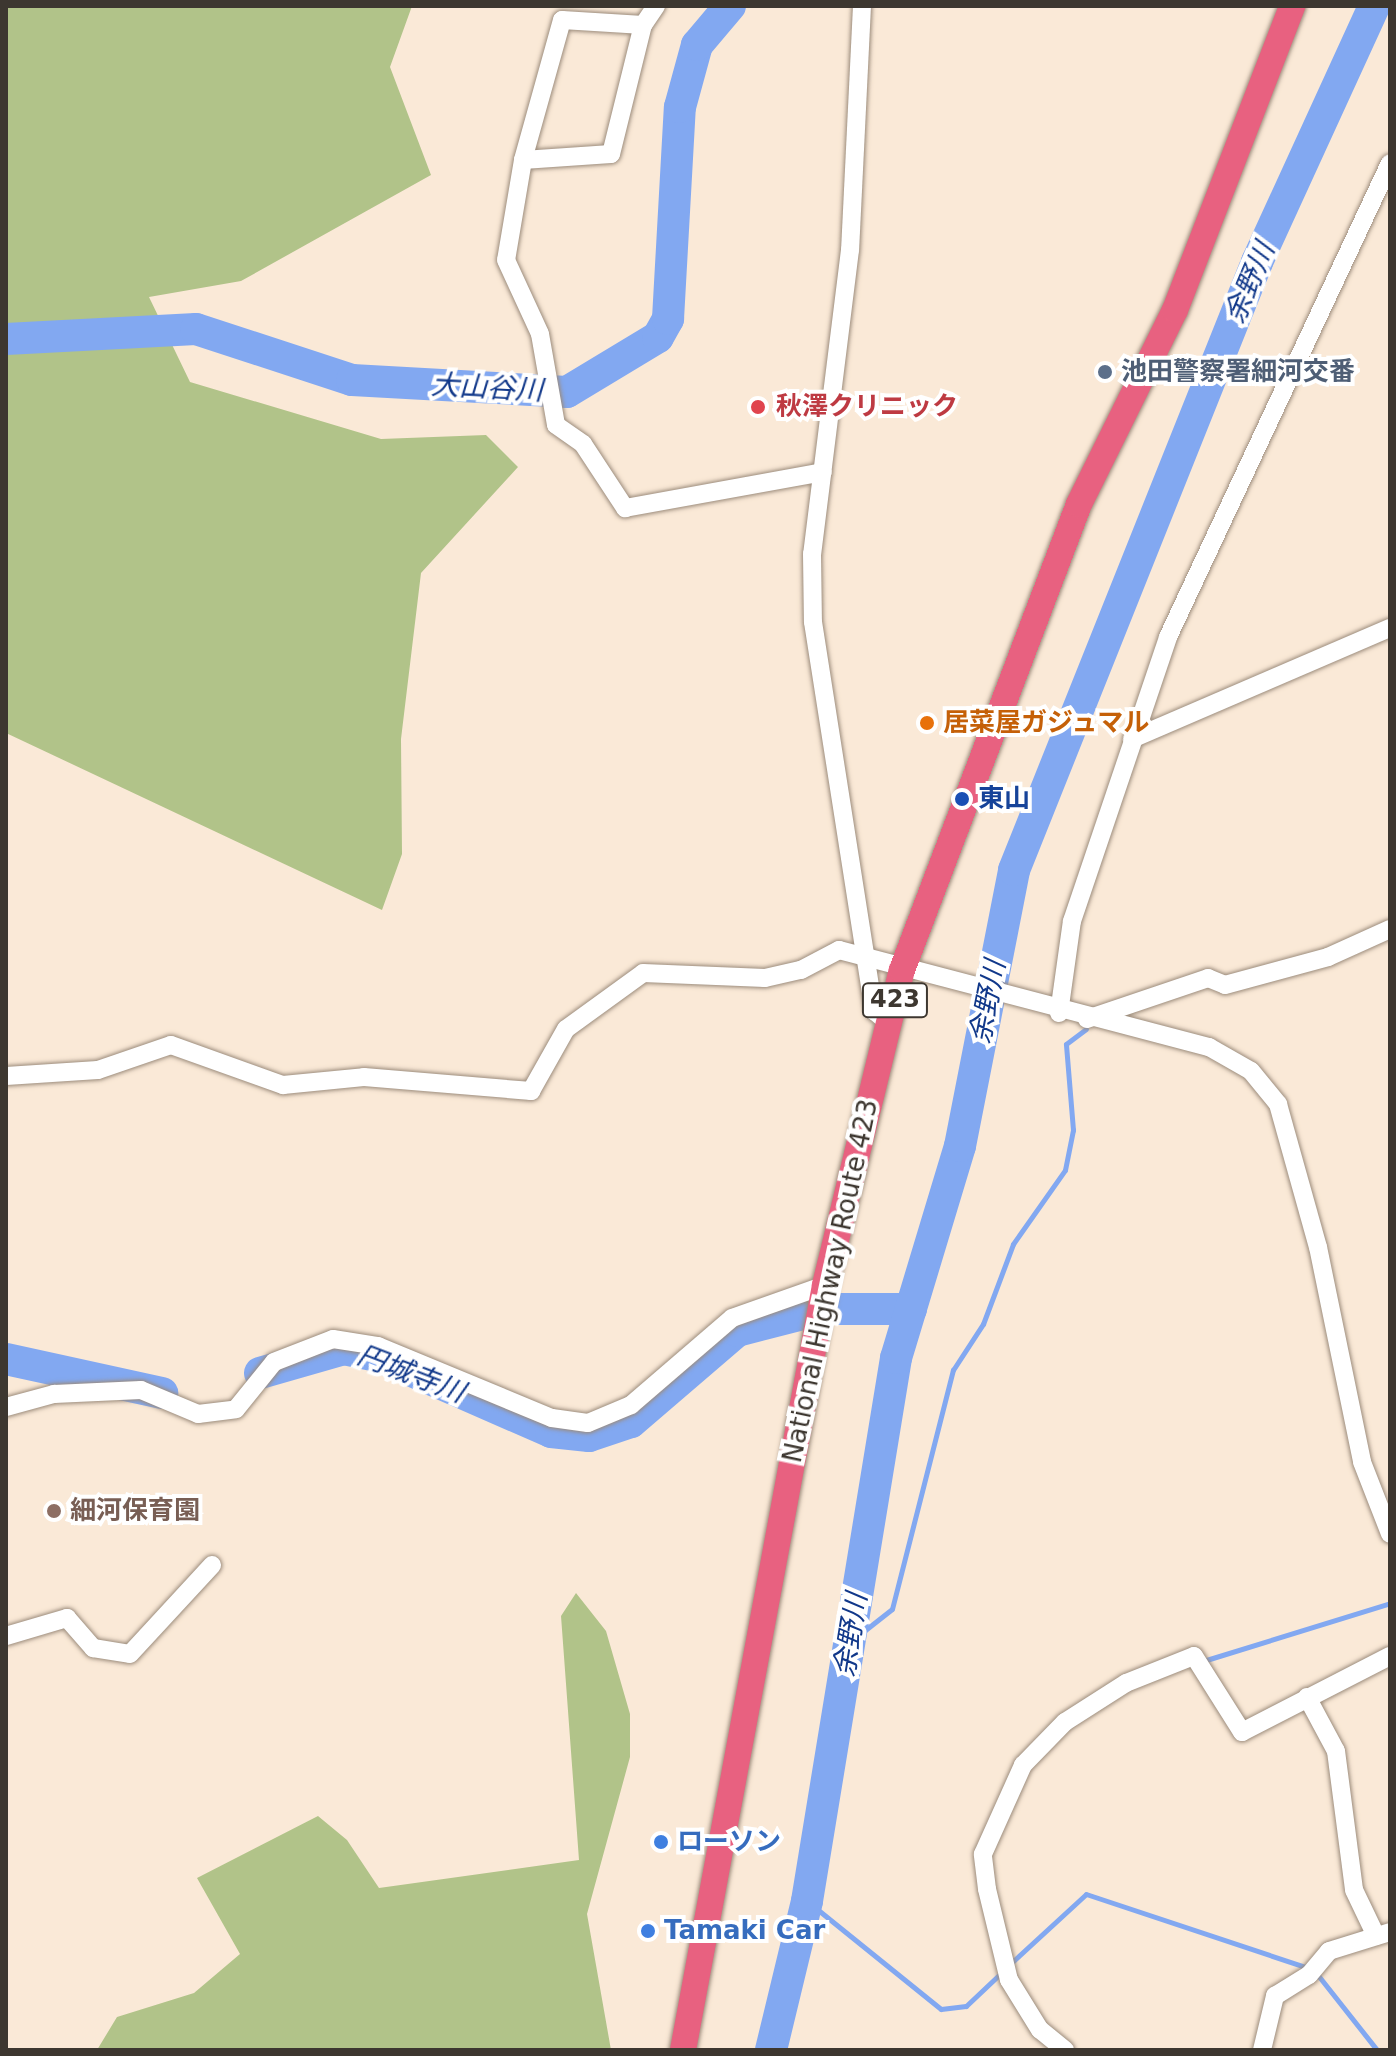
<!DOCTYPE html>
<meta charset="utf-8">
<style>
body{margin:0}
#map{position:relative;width:1396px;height:2056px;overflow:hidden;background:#fae9d7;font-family:"DejaVu Sans","Noto Sans JP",sans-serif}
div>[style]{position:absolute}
.green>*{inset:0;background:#b1c389}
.stream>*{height:5px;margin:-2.5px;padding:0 2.5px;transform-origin:2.5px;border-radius:2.5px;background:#82a8f1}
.river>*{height:32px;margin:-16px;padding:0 16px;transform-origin:16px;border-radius:16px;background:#82a8f1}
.roads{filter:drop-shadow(0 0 2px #9c8c7c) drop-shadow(0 0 2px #9c8c7c)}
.minor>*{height:18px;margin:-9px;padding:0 9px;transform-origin:9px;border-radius:9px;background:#fff}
.highway>*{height:26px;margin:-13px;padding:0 13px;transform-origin:13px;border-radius:13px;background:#e86180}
.dots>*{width:22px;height:22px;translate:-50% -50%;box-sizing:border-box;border:4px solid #fff;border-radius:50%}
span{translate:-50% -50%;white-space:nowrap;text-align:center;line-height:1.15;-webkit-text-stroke:8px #fff;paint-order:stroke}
.shield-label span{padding:2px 6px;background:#fff;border:2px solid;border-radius:6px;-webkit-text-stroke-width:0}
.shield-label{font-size:24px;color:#3d3730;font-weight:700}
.service-label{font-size:26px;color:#4e5e75;font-weight:700}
.left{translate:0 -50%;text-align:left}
.health-label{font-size:26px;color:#be3a42;font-weight:700}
.food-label{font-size:26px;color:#c56008;font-weight:700}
.transit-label{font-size:26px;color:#164399;font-weight:700}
.street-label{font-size:26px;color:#3d3730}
.education-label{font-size:26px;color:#785e54;font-weight:700}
.shop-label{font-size:26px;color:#366cbe;font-weight:700}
.water-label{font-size:28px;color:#11388a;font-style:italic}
.frame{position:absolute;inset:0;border:8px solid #3d3730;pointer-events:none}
</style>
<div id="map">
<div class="green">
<i style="clip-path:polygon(6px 6px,412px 6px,390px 67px,431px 175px,241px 281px,149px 297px,190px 382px,381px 439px,486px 435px,518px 467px,421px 573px,401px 739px,402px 854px,382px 910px,6px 733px)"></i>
<i style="clip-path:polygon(576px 1593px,606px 1631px,630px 1714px,630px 1757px,587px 1914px,611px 2050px,97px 2050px,117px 2017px,194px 1993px,240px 1954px,197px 1878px,318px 1816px,347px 1840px,379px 1888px,579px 1860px,561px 1616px)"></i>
</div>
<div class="stream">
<i style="left:850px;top:1642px;width:53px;rotate:-38.2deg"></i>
<i style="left:892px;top:1609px;width:247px;rotate:-75.7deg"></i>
<i style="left:953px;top:1370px;width:55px;rotate:-56.9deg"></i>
<i style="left:983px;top:1324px;width:85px;rotate:-69.4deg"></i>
<i style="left:1013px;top:1244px;width:90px;rotate:-54.9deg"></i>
<i style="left:1065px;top:1170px;width:41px;rotate:-78.7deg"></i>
<i style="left:1073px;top:1130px;width:86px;rotate:-94.7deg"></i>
<i style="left:1066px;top:1044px;width:25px;rotate:-37deg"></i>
<i style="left:1203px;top:1661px;width:196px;rotate:-17.2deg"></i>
<i style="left:807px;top:1901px;width:172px;rotate:38.9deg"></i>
<i style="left:941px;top:2009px;width:25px;rotate:-7deg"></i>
<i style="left:966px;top:2006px;width:51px;rotate:-43.4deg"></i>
<i style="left:1010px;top:1964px;width:103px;rotate:-42.6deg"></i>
<i style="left:1086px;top:1894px;width:234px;rotate:18.4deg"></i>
<i style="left:1317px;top:1974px;width:97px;rotate:51.7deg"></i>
</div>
<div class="river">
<i style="left:6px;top:339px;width:190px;rotate:-3deg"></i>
<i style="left:196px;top:329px;width:164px;rotate:18.1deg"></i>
<i style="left:352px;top:380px;width:215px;rotate:3.2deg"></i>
<i style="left:567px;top:392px;width:106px;rotate:-31.1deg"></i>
<i style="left:658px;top:337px;width:21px;rotate:-61deg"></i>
<i style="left:668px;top:319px;width:212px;rotate:-86.8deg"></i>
<i style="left:680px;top:107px;width:64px;rotate:-74.7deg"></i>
<i style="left:697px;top:45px;width:51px;rotate:-49.8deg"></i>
<i style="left:838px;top:1309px;width:73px"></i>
<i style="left:6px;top:1359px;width:160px;rotate:12.3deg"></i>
<i style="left:260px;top:1373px;width:87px;rotate:-15.9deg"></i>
<i style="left:344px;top:1349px;width:35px;rotate:12deg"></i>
<i style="left:378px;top:1356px;width:189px;rotate:23.7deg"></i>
<i style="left:551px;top:1432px;width:38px;rotate:6deg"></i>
<i style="left:589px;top:1436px;width:44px;rotate:-18.4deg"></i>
<i style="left:631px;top:1422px;width:140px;rotate:-40.6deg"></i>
<i style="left:737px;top:1331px;width:64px;rotate:-14.5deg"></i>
<i style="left:771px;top:2050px;width:153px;rotate:-76.4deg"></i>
<i style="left:807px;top:1901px;width:550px;rotate:-80.69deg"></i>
<i style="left:896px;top:1358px;width:221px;rotate:-73.2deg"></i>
<i style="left:960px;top:1146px;width:281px;rotate:-78.9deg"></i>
<i style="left:1014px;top:870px;width:655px;rotate:-68.21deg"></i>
<i style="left:1257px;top:262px;width:281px;rotate:-65.4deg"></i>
</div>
<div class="roads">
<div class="minor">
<i style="left:656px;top:6px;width:23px;rotate:124deg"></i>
<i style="left:643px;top:25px;width:81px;rotate:-176.5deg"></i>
<i style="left:562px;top:20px;width:145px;rotate:105.6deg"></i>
<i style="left:523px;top:160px;width:101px;rotate:99.6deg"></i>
<i style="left:506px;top:260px;width:81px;rotate:65.3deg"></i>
<i style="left:540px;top:334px;width:92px;rotate:80deg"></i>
<i style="left:556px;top:425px;width:33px;rotate:35deg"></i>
<i style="left:583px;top:444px;width:77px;rotate:56.7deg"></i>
<i style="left:625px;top:508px;width:201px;rotate:-10.3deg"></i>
<i style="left:862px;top:6px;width:244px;rotate:92.8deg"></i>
<i style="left:850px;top:250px;width:306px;rotate:97.1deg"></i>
<i style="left:812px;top:554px;width:68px;rotate:89.2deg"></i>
<i style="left:813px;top:622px;width:394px;rotate:81.1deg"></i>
<i style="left:874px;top:1011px;width:19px;rotate:39deg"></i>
<i style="left:523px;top:160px;width:88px;rotate:-3.9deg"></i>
<i style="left:611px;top:154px;width:133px;rotate:-76.1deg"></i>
<i style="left:1132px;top:739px;width:281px;rotate:-23.3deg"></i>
<i style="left:1059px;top:1013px;width:93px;rotate:-82deg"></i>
<i style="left:1072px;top:921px;width:300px;rotate:-71.3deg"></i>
<i style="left:1168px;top:637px;width:523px;rotate:-64.9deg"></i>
<i style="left:1087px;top:1019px;width:128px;rotate:-18.7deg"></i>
<i style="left:1208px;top:978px;width:18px;rotate:22deg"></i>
<i style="left:1225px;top:985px;width:107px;rotate:-15.2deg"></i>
<i style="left:1328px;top:957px;width:68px;rotate:-24.3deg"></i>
<i style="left:6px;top:1076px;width:92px;rotate:-3.7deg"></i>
<i style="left:98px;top:1070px;width:77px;rotate:-18.9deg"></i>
<i style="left:171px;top:1045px;width:119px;rotate:19.7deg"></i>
<i style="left:283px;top:1085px;width:81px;rotate:-5.6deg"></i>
<i style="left:364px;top:1077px;width:168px;rotate:4.8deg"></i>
<i style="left:531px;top:1091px;width:71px;rotate:-60.6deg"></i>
<i style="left:566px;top:1029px;width:95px;rotate:-36deg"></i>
<i style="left:643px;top:973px;width:122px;rotate:2.3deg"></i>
<i style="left:765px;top:978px;width:37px;rotate:-13deg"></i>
<i style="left:801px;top:970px;width:43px;rotate:-27.8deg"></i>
<i style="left:839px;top:950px;width:383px;rotate:14.7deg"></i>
<i style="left:1209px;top:1047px;width:48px;rotate:29.7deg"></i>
<i style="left:1251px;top:1071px;width:43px;rotate:50.7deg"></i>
<i style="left:1278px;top:1104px;width:148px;rotate:74.4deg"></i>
<i style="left:1318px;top:1247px;width:219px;rotate:78.4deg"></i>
<i style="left:1362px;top:1462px;width:77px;rotate:68.7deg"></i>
<i style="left:6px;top:1407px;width:50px;rotate:-15.2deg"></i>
<i style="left:54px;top:1394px;width:87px;rotate:-2.6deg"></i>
<i style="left:141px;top:1390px;width:62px;rotate:22.8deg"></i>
<i style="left:198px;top:1414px;width:38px;rotate:-7deg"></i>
<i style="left:236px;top:1409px;width:60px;rotate:-51deg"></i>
<i style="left:274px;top:1362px;width:63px;rotate:-21.3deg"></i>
<i style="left:333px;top:1339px;width:46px;rotate:8.8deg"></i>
<i style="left:378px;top:1346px;width:188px;rotate:22.5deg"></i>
<i style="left:552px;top:1418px;width:36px;rotate:8deg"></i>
<i style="left:588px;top:1423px;width:47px;rotate:-22.7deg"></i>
<i style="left:631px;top:1405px;width:133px;rotate:-40.7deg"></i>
<i style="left:732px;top:1318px;width:99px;rotate:-19.5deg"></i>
<i style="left:6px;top:1636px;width:64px;rotate:-16.4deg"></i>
<i style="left:67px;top:1618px;width:40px;rotate:49deg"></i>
<i style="left:93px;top:1648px;width:37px;rotate:9deg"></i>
<i style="left:130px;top:1654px;width:121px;rotate:-47.3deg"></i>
<i style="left:1307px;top:1697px;width:61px;rotate:61.8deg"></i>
<i style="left:1336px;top:1751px;width:140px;rotate:82.6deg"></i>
<i style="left:1354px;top:1890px;width:51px;rotate:64.4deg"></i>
<i style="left:1065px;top:2050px;width:32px;rotate:-141deg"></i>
<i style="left:1040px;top:2030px;width:59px;rotate:-121.8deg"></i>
<i style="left:1009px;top:1980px;width:94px;rotate:-103.6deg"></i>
<i style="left:987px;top:1889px;width:35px;rotate:-97deg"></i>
<i style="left:983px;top:1854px;width:98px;rotate:-65.8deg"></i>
<i style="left:1023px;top:1765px;width:60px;rotate:-45.7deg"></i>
<i style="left:1065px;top:1722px;width:72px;rotate:-32.6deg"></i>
<i style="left:1126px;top:1683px;width:73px;rotate:-21.7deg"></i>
<i style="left:1194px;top:1656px;width:90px;rotate:57.7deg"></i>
<i style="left:1242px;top:1732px;width:166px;rotate:-27.2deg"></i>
<i style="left:1262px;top:2050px;width:56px;rotate:-76.5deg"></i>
<i style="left:1275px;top:1996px;width:40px;rotate:-32deg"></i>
<i style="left:1309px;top:1975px;width:31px;rotate:-50deg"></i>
<i style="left:1329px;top:1951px;width:64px;rotate:-17.3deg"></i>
</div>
<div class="highway">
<i style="left:683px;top:2050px;width:778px;rotate:-79.48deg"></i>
<i style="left:825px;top:1285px;width:324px;rotate:-76.3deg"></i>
<i style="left:902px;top:970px;width:498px;rotate:-69.2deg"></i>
<i style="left:1079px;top:504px;width:216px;rotate:-63.7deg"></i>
<i style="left:1175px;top:310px;width:326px;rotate:-68.9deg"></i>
</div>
</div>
<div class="dots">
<i style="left:1105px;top:372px;background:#5c6f8a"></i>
<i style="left:758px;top:407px;background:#e0444e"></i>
<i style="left:927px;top:723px;background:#e8710a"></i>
<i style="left:962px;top:799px;background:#1a4fb4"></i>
<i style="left:54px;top:1511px;background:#8d6e63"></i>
<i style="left:661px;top:1842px;background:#3f7fe0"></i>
<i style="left:648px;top:1931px;background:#3f7fe0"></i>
</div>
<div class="shield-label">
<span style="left:895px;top:1000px">423</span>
</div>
<div class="service-label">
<span class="left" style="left:1121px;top:372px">池田警察署細河交番</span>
</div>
<div class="health-label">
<span class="left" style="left:776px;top:407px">秋澤クリニック</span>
</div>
<div class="food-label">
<span class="left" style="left:943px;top:723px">居菜屋ガジュマル</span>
</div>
<div class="transit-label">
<span class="left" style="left:978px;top:799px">東山</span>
</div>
<div class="street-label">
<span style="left:831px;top:1281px;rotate:-78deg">National Highway Route 423</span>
</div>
<div class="education-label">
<span class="left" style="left:70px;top:1511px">細河保育園</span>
</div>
<div class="shop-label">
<span class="left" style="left:677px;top:1842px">ローソン</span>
<span class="left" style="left:664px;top:1931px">Tamaki Car</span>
</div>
<div class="water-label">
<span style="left:1250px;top:283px;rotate:-67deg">余野川</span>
<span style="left:487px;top:388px;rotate:3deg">大山谷川</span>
<span style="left:988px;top:1002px;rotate:-79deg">余野川</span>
<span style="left:411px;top:1374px;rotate:21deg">円城寺川</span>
<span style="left:851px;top:1635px;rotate:-81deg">余野川</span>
</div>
<div class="frame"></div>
</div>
